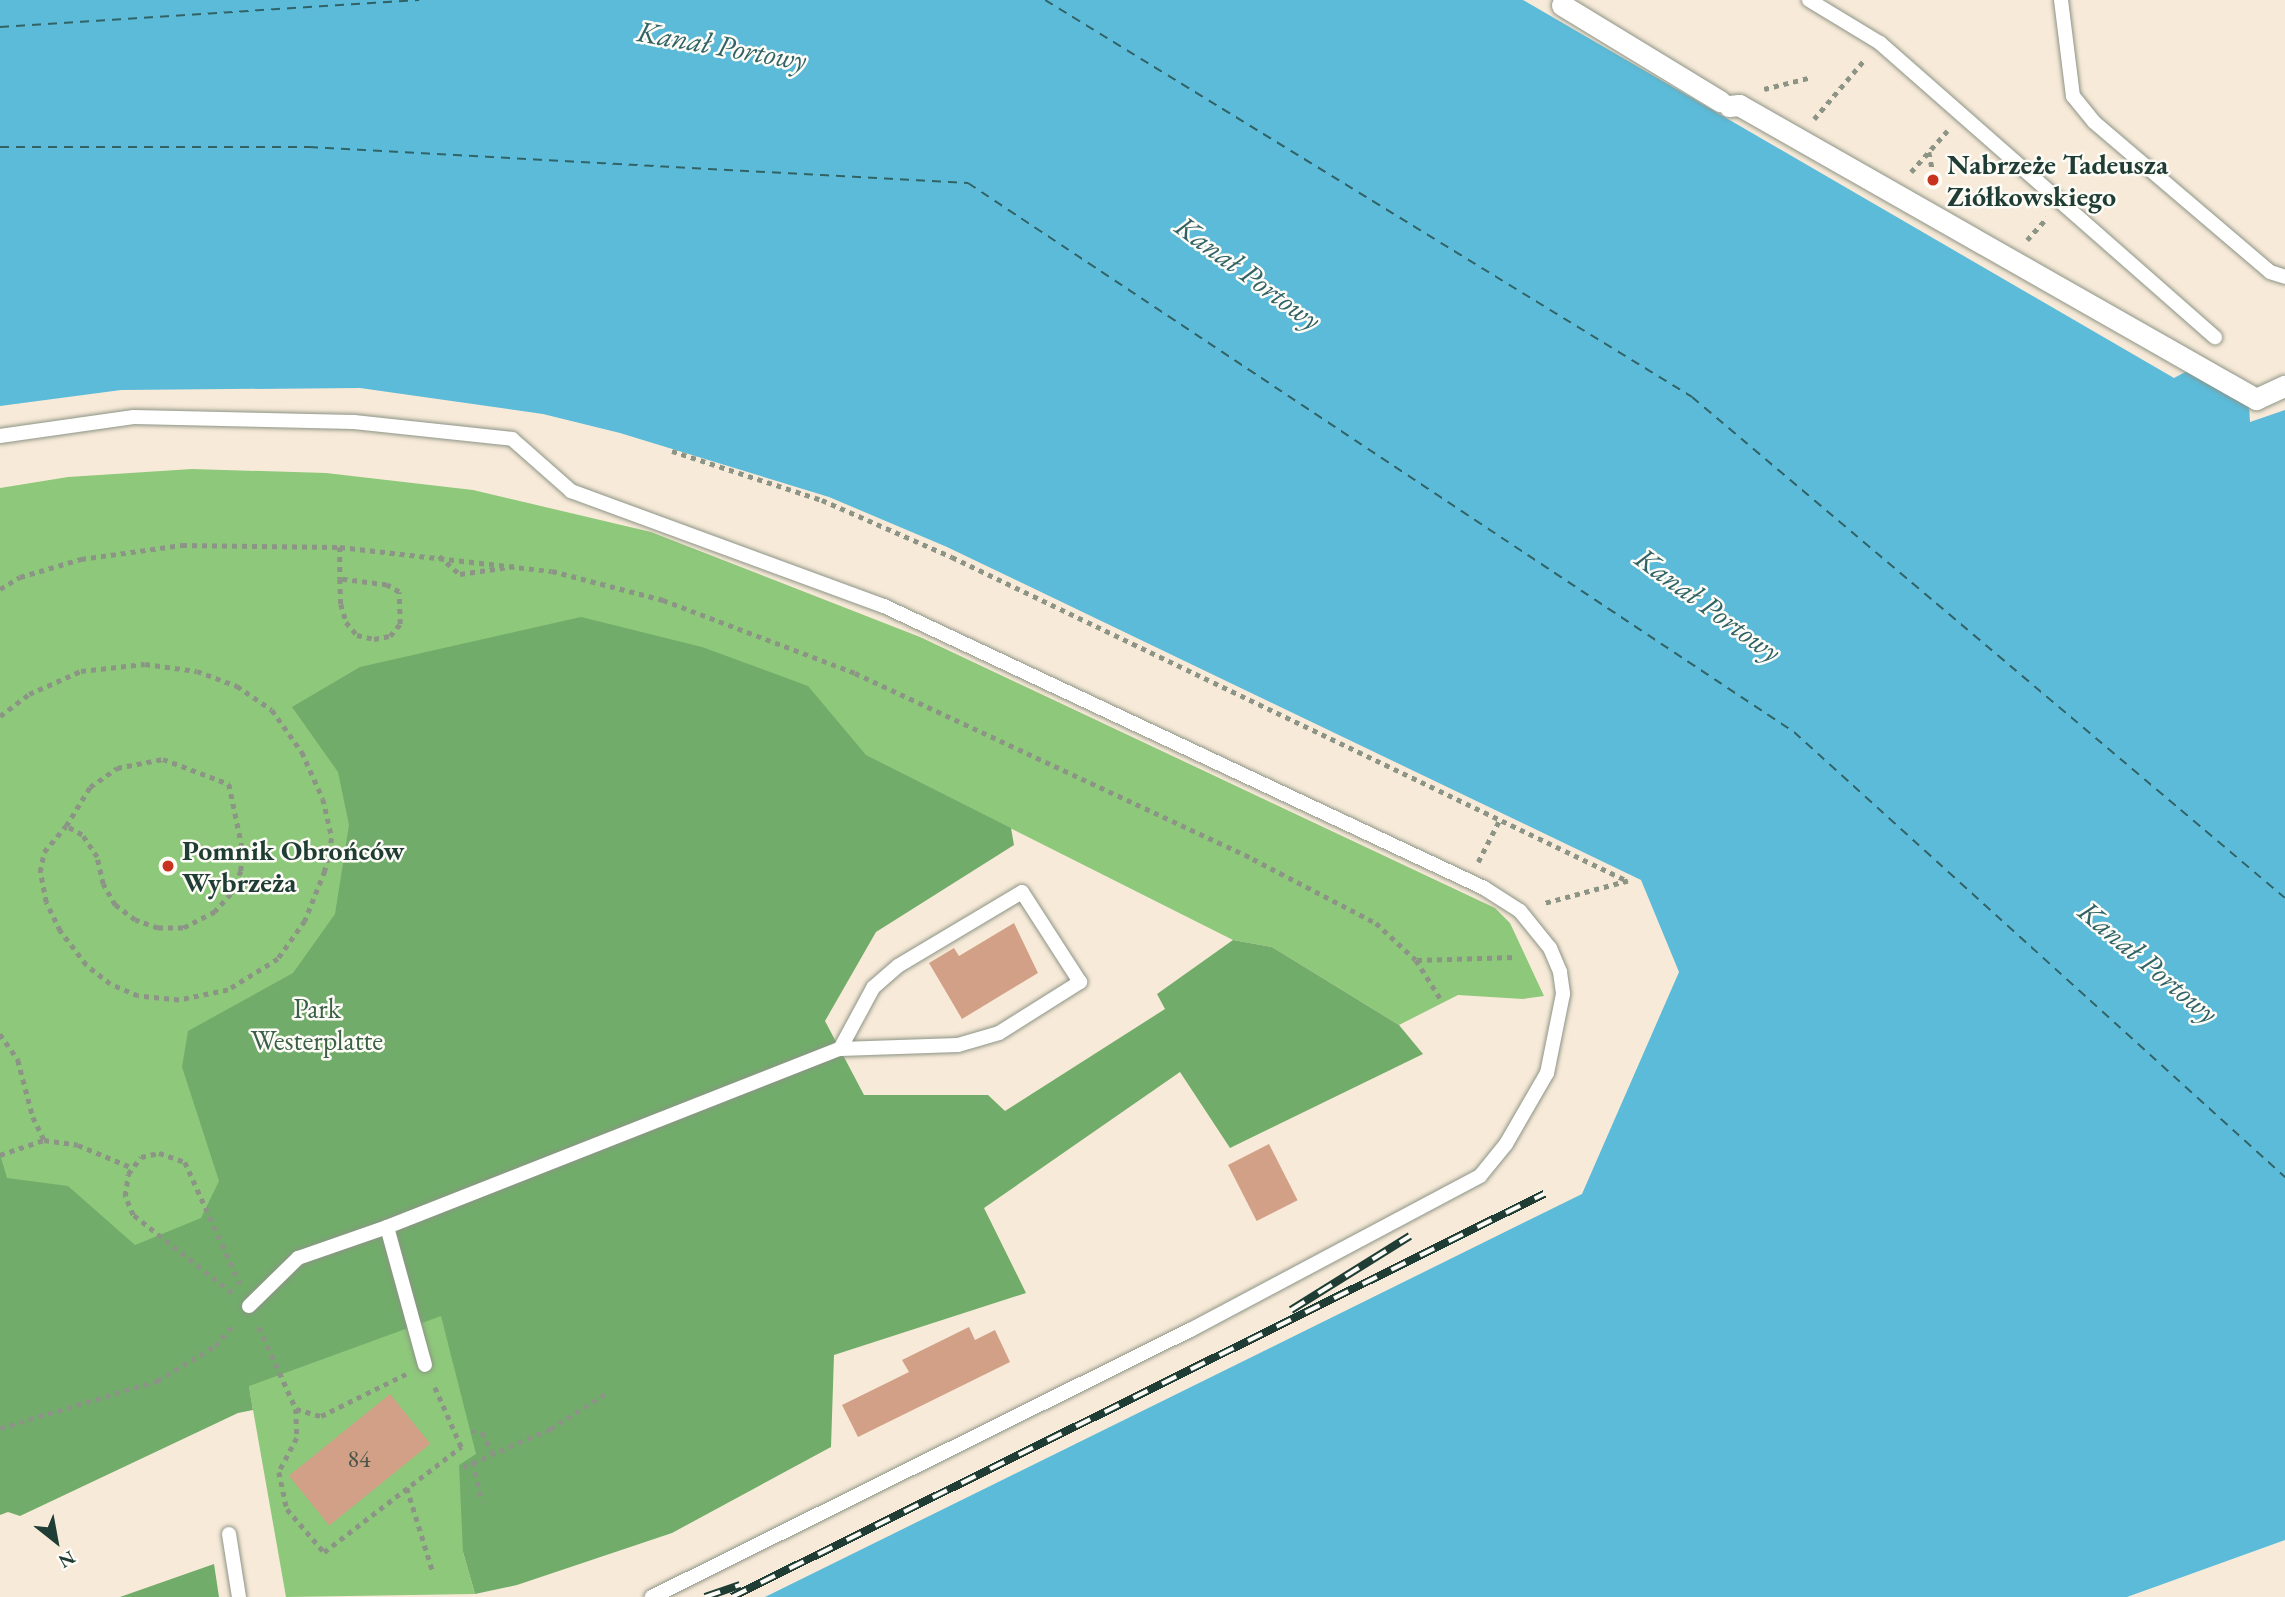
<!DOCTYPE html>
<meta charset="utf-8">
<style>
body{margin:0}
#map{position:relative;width:2285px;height:1597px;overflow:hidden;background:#f8ead8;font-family:"EB Garamond",serif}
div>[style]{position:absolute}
.green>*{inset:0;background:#8ec87b}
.forest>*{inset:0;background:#72ac6b}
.water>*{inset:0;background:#5bbbd9}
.ferry>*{height:2px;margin-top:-1px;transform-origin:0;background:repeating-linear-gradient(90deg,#316366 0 9px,transparent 0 16px)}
.building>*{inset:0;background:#d2a087;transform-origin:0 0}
.path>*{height:4.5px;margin-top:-2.25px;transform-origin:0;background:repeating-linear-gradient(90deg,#8c9486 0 5px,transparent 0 10px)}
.roads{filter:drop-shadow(0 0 2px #8c9486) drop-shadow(0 0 2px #8c9486)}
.service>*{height:14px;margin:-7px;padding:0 7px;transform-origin:7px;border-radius:7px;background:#fff}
.pedestrian>*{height:21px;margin:-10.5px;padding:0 10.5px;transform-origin:10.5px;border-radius:10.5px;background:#fff}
.rail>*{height:8px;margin-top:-4px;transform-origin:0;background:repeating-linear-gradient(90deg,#fdfcf7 0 16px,#1f3d34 0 32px);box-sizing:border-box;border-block:2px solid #1f3d34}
.dots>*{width:19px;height:19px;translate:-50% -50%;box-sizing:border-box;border:4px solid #fdfcf7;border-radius:50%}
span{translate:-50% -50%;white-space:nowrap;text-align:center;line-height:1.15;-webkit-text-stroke:5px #fdfcf7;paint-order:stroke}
.number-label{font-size:24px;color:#4c5649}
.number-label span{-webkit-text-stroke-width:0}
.poi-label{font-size:28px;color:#1f3d34;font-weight:700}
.left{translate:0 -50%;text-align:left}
.park-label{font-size:28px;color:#3b6046}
.water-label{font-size:30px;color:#316366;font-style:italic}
.north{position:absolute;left:21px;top:1506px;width:70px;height:70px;-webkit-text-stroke:5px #fdfcf7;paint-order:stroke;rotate:149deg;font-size:19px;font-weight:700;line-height:28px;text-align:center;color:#1f3d34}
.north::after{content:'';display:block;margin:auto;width:24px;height:32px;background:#1f3d34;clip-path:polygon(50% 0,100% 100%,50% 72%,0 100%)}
</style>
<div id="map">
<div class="green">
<i style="clip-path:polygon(192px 469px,326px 473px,473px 490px,651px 532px,920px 637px,1495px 908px,1510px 923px,1544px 996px,1523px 999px,1458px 995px,1399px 1025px,1272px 947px,1233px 940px,865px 755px,476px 1454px,463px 1552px,475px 1594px,286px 1597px,249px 1387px,0 1484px,0 488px,68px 477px)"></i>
</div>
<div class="forest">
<i style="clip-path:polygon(581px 617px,702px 647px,808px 686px,866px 755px,1011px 828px,1014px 845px,876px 932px,825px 1021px,864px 1095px,988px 1095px,1005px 1111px,1165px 1009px,1157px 994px,1233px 940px,1272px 947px,1399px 1025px,1423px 1054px,1230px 1148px,1180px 1072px,984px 1208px,1026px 1293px,834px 1355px,831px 1447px,672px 1533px,517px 1585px,475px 1594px,463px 1552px,459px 1465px,476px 1454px,441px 1316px,249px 1386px,253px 1410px,238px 1413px,20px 1516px,8px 1512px,0 1515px,0 1154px,7px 1178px,68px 1186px,135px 1245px,201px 1218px,219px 1181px,182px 1067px,188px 1031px,293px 973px,335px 914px,349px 825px,338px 772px,292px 707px,360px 667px)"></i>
<i style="clip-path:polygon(214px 1564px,219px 1597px,120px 1597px)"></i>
</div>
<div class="water">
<i style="clip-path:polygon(0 0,1523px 0,2174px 378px,2189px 370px,2249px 404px,2250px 422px,2285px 410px,2285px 1540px,2127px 1597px,765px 1597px,1582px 1194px,1679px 972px,1641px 880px,947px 547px,829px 497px,620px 433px,543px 414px,360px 388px,121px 390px,0 406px)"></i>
</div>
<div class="ferry">
<i style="left:1045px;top:0;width:759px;rotate:31.53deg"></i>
<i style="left:1692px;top:397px;width:776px;rotate:40.19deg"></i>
<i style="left:0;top:27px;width:420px;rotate:-3.7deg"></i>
<i style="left:0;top:147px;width:309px"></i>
<i style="left:309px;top:147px;width:660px;rotate:3.13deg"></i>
<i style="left:968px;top:183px;width:992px;rotate:33.61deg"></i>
<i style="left:1794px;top:732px;width:663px;rotate:42.19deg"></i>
</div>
<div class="building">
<i style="clip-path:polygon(1014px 923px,1038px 973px,962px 1019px,929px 963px,954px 948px,959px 956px)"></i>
<i style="left:1269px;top:1144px;width:63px;height:46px;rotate:63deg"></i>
<i style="clip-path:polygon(969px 1327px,975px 1340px,995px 1330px,1010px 1362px,858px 1437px,842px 1405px,909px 1372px,902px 1360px)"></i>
<i style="left:390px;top:1394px;width:64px;height:130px;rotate:51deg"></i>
</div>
<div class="path">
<i style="left:1764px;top:89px;width:49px;rotate:-14deg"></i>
<i style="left:1814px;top:119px;width:79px;rotate:-49.6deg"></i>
<i style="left:1929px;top:152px;width:20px;rotate:79deg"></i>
<i style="left:1911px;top:172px;width:55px;rotate:-48.7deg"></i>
<i style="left:2027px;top:240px;width:30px;rotate:-48deg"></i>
<i style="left:672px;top:451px;width:158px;rotate:18.1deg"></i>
<i style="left:822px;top:500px;width:142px;rotate:23.7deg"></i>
<i style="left:952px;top:557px;width:750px;rotate:25.61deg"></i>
<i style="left:1628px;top:881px;width:88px;rotate:164.9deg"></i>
<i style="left:340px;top:547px;width:32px;rotate:90deg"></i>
<i style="left:340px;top:579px;width:25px;rotate:88deg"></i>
<i style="left:341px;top:604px;width:19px;rotate:74deg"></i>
<i style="left:346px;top:622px;width:17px;rotate:50deg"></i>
<i style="left:357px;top:635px;width:17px;rotate:13deg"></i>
<i style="left:374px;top:639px;width:16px;rotate:-11deg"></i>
<i style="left:390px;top:636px;width:16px;rotate:-50deg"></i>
<i style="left:400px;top:624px;width:32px;rotate:-92deg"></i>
<i style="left:399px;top:592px;width:14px;rotate:-150deg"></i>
<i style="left:387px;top:585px;width:47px;rotate:-172.7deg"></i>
<i style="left:439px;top:556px;width:28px;rotate:41deg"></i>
<i style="left:460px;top:574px;width:55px;rotate:-8.4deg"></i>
<i style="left:0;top:589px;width:23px;rotate:-31deg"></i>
<i style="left:20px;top:577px;width:64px;rotate:-16.4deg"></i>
<i style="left:81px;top:559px;width:102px;rotate:-7.9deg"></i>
<i style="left:182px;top:545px;width:158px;rotate:0.7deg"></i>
<i style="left:340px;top:547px;width:213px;rotate:6.5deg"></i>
<i style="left:552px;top:571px;width:115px;rotate:14.6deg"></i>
<i style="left:663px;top:600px;width:205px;rotate:20.8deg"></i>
<i style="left:855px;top:673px;width:439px;rotate:25deg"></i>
<i style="left:1253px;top:859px;width:139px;rotate:27.5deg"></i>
<i style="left:1376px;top:923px;width:54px;rotate:42.8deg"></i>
<i style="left:1416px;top:960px;width:45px;rotate:57.7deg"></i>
<i style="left:0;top:716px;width:36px;rotate:-37deg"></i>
<i style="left:29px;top:694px;width:57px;rotate:-23.9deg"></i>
<i style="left:81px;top:671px;width:64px;rotate:-6.2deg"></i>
<i style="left:145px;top:664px;width:52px;rotate:7.7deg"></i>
<i style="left:197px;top:671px;width:43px;rotate:20.6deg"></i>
<i style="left:237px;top:686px;width:42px;rotate:34.4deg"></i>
<i style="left:272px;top:710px;width:52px;rotate:54.5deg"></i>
<i style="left:302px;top:752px;width:51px;rotate:65.9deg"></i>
<i style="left:323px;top:799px;width:40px;rotate:77deg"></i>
<i style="left:332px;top:838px;width:34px;rotate:102deg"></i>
<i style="left:325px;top:871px;width:54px;rotate:111.8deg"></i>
<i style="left:305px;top:921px;width:47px;rotate:125.4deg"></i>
<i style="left:278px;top:959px;width:59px;rotate:148.2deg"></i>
<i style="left:228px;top:990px;width:50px;rotate:168.5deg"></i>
<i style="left:179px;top:1000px;width:41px;rotate:-174.4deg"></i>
<i style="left:138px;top:996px;width:30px;rotate:-157deg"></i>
<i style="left:110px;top:984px;width:31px;rotate:-142deg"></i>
<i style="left:86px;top:965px;width:43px;rotate:-127.4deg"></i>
<i style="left:60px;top:931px;width:32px;rotate:-116deg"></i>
<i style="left:46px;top:902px;width:31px;rotate:-101deg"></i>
<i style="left:40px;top:872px;width:20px;rotate:-79deg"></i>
<i style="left:44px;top:852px;width:34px;rotate:-50deg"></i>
<i style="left:163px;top:759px;width:71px;rotate:20.7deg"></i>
<i style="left:229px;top:784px;width:63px;rotate:78.2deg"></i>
<i style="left:242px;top:846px;width:25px;rotate:92deg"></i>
<i style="left:241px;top:871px;width:25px;rotate:113deg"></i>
<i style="left:231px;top:894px;width:24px;rotate:132deg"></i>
<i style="left:215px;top:912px;width:36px;rotate:153deg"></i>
<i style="left:183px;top:928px;width:25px;rotate:180deg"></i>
<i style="left:158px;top:928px;width:24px;rotate:-161deg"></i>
<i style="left:135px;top:920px;width:25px;rotate:-143deg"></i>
<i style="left:115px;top:905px;width:24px;rotate:-120deg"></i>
<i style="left:103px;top:884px;width:28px;rotate:-103deg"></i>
<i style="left:97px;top:857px;width:27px;rotate:-124deg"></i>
<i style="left:82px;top:835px;width:18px;rotate:-151deg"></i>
<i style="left:66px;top:826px;width:46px;rotate:-58.4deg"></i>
<i style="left:90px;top:787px;width:33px;rotate:-35deg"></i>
<i style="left:117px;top:768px;width:47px;rotate:-11.1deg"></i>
<i style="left:1478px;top:862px;width:48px;rotate:-62.9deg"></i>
<i style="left:1417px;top:960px;width:98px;rotate:-1.8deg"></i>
<i style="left:0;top:1034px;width:32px;rotate:55deg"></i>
<i style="left:18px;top:1060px;width:59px;rotate:75.3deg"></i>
<i style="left:33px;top:1117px;width:25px;rotate:64deg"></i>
<i style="left:0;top:1155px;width:46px;rotate:-18.8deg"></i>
<i style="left:44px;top:1140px;width:34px;rotate:8deg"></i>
<i style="left:78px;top:1145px;width:60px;rotate:22.7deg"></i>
<i style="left:232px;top:1293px;width:126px;rotate:-141.8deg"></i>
<i style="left:133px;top:1215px;width:21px;rotate:-113deg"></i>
<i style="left:125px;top:1196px;width:22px;rotate:-82deg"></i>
<i style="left:128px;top:1174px;width:21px;rotate:-53deg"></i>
<i style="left:141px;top:1157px;width:18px;rotate:-13deg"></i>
<i style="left:159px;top:1153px;width:28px;rotate:19deg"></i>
<i style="left:185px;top:1162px;width:134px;rotate:65.7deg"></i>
<i style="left:259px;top:1327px;width:90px;rotate:65.7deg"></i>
<i style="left:296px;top:1409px;width:29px;rotate:88deg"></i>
<i style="left:297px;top:1438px;width:38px;rotate:118deg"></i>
<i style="left:279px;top:1472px;width:38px;rotate:78deg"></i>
<i style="left:287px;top:1509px;width:57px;rotate:49.3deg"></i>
<i style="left:324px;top:1552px;width:173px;rotate:-37.5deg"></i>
<i style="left:461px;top:1447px;width:67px;rotate:-113.9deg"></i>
<i style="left:296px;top:1409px;width:26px;rotate:16deg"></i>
<i style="left:321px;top:1416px;width:95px;rotate:-26.3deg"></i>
<i style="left:0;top:1428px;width:164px;rotate:-16.7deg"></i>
<i style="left:157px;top:1381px;width:68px;rotate:-31.1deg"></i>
<i style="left:215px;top:1346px;width:30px;rotate:-49deg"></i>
<i style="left:471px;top:1432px;width:11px"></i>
<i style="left:482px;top:1432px;width:22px;rotate:63deg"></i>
<i style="left:473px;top:1462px;width:41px;rotate:77.3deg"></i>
<i style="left:463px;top:1467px;width:95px;rotate:-23.6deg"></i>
<i style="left:550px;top:1429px;width:67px;rotate:-32.3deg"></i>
<i style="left:407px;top:1488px;width:88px;rotate:72.8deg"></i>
</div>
<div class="roads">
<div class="service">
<i style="left:1809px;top:0;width:83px;rotate:31.2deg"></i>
<i style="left:1880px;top:43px;width:446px;rotate:41.3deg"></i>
<i style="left:2061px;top:0;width:97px;rotate:82.9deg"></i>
<i style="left:2073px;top:96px;width:33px;rotate:51deg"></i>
<i style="left:2094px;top:122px;width:231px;rotate:40.4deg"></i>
<i style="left:2270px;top:272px;width:16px;rotate:18deg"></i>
<i style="left:0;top:436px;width:135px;rotate:-8.1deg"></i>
<i style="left:134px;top:417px;width:220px;rotate:1.3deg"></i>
<i style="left:354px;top:422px;width:159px;rotate:6.1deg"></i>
<i style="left:512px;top:439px;width:79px;rotate:41.4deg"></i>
<i style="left:571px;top:491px;width:333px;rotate:20.2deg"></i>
<i style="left:884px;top:606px;width:663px;rotate:25.17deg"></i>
<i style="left:1484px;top:888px;width:43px;rotate:32.6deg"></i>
<i style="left:1520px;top:911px;width:48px;rotate:51deg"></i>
<i style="left:1550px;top:948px;width:26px;rotate:67deg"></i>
<i style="left:1560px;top:972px;width:22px;rotate:82deg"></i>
<i style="left:1563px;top:994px;width:81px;rotate:101.4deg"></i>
<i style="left:1547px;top:1073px;width:82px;rotate:120deg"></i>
<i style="left:1506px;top:1144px;width:41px;rotate:129.1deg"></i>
<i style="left:1480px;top:1176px;width:328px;rotate:152deg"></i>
<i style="left:1190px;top:1330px;width:601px;rotate:153.61deg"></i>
<i style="left:387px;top:1227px;width:487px;rotate:-21.5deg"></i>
<i style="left:840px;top:1049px;width:118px;rotate:-1.9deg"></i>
<i style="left:958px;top:1045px;width:43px;rotate:-16.3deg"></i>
<i style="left:999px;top:1033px;width:96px;rotate:-32.2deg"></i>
<i style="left:1080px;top:982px;width:107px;rotate:-122.8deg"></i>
<i style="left:1022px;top:892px;width:144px;rotate:149.2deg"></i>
<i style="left:898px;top:966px;width:33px;rotate:139deg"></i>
<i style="left:873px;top:988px;width:69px;rotate:118.4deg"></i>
<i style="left:249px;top:1306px;width:69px;rotate:-44.4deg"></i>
<i style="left:298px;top:1258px;width:94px;rotate:-19.2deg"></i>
<i style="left:387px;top:1227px;width:143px;rotate:74.6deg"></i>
<i style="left:229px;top:1534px;width:64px;rotate:81deg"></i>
</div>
<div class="pedestrian">
<i style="left:1562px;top:5px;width:185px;rotate:31.3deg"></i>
<i style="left:1729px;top:106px;width:10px;rotate:-6deg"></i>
<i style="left:1739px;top:105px;width:595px;rotate:29.63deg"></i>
<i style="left:2256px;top:399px;width:31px;rotate:-25deg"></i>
</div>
</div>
<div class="rail">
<i style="left:1291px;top:1310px;width:140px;rotate:-31.9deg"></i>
<i style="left:705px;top:1597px;width:37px;rotate:-19deg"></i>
<i style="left:732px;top:1597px;width:907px;rotate:-26.4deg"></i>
</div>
<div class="dots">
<i style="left:1933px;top:180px;background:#c8321e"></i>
<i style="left:168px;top:866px;background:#c8321e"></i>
</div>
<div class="number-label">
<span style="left:359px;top:1459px">84</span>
</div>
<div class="poi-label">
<span class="left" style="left:1947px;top:180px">Nabrzeże Tadeusza<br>Ziółkowskiego</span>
<span class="left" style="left:182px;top:866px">Pomnik Obrońców<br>Wybrzeża</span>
</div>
<div class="park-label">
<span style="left:317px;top:1024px">Park<br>Westerplatte</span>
</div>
<div class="water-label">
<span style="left:722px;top:46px;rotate:10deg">Kanał Portowy</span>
<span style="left:1248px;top:273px;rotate:36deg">Kanał Portowy</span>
<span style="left:1708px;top:605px;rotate:36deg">Kanał Portowy</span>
<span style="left:2148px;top:962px;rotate:40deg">Kanał Portowy</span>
</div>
<div class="north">N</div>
</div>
